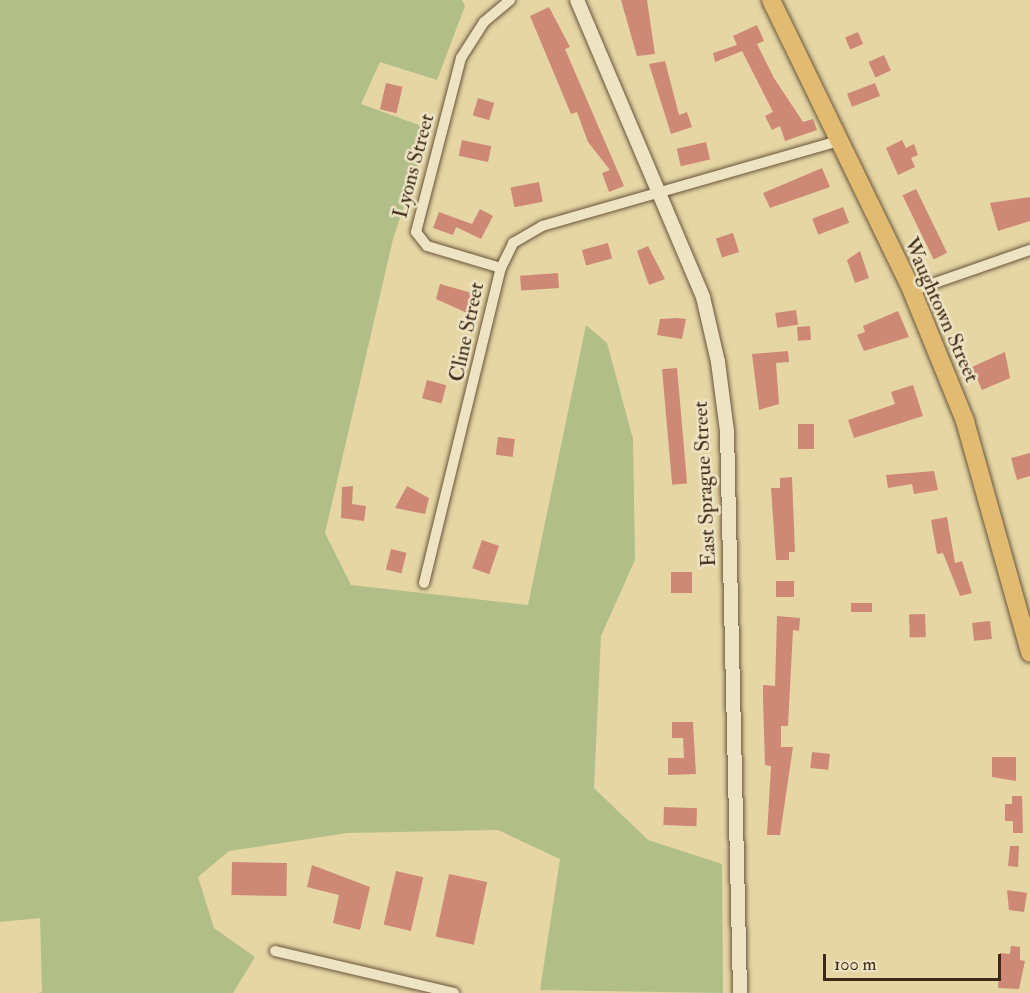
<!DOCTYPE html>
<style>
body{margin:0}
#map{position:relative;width:1030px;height:993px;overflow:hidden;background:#e5d6a4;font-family:"IM FELL Double Pica",serif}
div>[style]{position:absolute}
.green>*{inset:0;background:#b1be88}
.building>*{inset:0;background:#ce8876;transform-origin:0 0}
.roads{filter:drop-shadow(0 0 2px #68543a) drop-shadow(0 0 2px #68543a)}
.minor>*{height:10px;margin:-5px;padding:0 5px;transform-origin:5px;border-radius:5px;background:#eee4c4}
.tertiary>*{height:14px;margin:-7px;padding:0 7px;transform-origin:7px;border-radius:7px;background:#eee4c4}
.primary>*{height:18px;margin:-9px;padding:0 9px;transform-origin:9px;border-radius:9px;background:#e2bb72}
span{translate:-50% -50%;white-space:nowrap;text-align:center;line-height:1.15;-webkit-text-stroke:5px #eee4c4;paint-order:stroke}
.street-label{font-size:21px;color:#3e2817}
.scale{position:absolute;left:823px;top:954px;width:178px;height:27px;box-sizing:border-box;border:3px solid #3e2817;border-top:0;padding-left:8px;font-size:18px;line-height:21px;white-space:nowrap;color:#3e2817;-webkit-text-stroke:4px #eee4c4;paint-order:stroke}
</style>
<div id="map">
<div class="green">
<i style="clip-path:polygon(0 0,462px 0,465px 6px,437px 80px,380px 62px,361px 104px,430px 129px,393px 239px,325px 533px,351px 585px,528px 605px,586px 325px,607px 343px,633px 439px,635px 560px,601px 636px,594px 788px,648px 840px,722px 864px,723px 993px,540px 990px,560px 859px,498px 830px,347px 833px,229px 851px,198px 877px,214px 928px,255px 957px,233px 993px,38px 993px,42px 992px,40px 918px,0 922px)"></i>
</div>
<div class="building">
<i style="clip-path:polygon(621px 0,647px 0,655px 54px,637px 56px)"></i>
<i style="clip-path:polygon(549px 7px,570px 47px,565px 49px,624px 186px,609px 192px,602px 173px,610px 170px,588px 142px,577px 112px,571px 114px,530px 16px)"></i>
<i style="clip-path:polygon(757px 25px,764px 41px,757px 44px,774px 78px,803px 122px,813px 119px,817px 130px,785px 141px,780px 126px,772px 130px,765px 116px,773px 112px,742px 51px,715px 62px,713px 53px,737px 45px,733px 36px)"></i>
<i style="left:858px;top:32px;width:13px;height:14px;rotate:67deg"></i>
<i style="left:884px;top:55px;width:17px;height:17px;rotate:66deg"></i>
<i style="clip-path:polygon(665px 61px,679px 115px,687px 112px,692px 127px,671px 134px,649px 64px)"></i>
<i style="left:386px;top:83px;width:17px;height:27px;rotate:13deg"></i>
<i style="left:875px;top:83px;width:14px;height:30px;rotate:69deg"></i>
<i style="left:478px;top:98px;width:17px;height:18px;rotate:17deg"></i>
<i style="left:462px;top:140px;width:30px;height:16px;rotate:12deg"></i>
<i style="clip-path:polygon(902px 140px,906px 148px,914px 144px,918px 155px,911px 158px,915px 167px,898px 175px,886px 148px)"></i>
<i style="left:706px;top:142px;width:18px;height:30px;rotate:77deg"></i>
<i style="clip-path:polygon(822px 168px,830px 187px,770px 208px,763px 193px)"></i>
<i style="left:539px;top:182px;width:20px;height:29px;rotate:79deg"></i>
<i style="left:916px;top:189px;width:71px;height:15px;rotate:64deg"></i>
<i style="clip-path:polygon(1030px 197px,1030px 221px,998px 231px,990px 203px)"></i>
<i style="left:843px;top:207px;width:17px;height:33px;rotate:69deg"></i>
<i style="clip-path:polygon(480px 209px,493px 216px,481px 239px,456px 227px,453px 235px,433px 228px,439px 212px,472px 224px)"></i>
<i style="left:733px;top:233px;width:20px;height:18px;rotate:72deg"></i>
<i style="left:608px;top:243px;width:16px;height:27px;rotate:75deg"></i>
<i style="clip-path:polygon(648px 246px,665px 279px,649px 285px,637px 251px)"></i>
<i style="clip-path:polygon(860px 251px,869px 278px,855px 283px,847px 260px)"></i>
<i style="left:558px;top:273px;width:15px;height:38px;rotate:86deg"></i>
<i style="clip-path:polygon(440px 284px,472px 293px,467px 313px,436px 299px)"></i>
<i style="left:796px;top:310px;width:15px;height:21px;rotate:82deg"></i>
<i style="clip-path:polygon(898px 311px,909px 337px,864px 351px,857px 335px,865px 332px,863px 326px)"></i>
<i style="clip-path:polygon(677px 318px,686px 319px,682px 339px,657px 335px,660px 319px)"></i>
<i style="left:810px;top:326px;width:14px;height:13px;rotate:86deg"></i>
<i style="clip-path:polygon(788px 351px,789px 362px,776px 363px,779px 404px,759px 410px,752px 354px)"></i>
<i style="clip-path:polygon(1005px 352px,1010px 378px,982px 390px,972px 367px)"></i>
<i style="left:677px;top:368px;width:116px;height:15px;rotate:85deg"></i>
<i style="left:427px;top:380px;width:20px;height:19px;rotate:15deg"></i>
<i style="clip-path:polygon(913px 385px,923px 416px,854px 438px,848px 420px,895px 404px,891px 392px)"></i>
<i style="left:798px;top:424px;width:16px;height:25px"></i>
<i style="left:498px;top:437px;width:17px;height:18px;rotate:7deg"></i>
<i style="clip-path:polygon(1030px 453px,1030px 476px,1017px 480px,1011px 458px)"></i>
<i style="clip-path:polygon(934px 471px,938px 490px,914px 494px,912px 484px,888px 488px,886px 475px)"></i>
<i style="clip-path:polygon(792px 477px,795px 552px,789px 552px,789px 560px,776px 560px,771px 488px,780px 488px,780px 478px)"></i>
<i style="clip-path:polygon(353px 486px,352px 504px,366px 506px,364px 521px,341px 518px,342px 487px)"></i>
<i style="clip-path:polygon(407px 486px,429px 498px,425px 514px,395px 508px)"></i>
<i style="clip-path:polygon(947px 517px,955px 563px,962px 561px,972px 593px,960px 596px,943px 553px,937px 554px,931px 520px)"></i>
<i style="left:482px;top:540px;width:18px;height:30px;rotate:19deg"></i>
<i style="left:391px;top:549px;width:16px;height:21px;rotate:14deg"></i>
<i style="left:692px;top:572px;width:21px;height:21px;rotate:90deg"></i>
<i style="left:776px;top:581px;width:18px;height:16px"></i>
<i style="left:851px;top:603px;width:21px;height:9px"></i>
<i style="left:925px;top:614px;width:23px;height:16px;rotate:88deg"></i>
<i style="clip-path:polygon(777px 616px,800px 618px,799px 631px,793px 630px,788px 726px,781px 726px,781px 747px,793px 747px,780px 835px,767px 835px,771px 766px,765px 765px,763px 698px,763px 685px,775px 686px)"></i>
<i style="left:990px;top:621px;width:18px;height:18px;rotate:84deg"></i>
<i style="clip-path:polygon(672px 722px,693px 722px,696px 774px,668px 775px,668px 758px,684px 758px,683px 738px,672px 738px)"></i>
<i style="left:812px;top:752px;width:18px;height:16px;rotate:6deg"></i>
<i style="clip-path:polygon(992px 757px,1016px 757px,1016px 781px,992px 777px)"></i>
<i style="clip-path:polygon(1012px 796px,1022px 796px,1023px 833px,1013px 833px,1013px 821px,1005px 821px,1005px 804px,1012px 804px)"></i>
<i style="left:664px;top:807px;width:33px;height:18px;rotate:2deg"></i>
<i style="clip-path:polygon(1010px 846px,1019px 846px,1018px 867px,1008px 866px)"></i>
<i style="left:232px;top:862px;width:55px;height:33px;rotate:1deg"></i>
<i style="clip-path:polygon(312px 865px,370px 887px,360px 930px,333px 923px,339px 895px,307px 887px)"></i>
<i style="left:396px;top:871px;width:28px;height:55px;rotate:13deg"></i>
<i style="left:449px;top:874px;width:39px;height:64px;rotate:12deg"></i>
<i style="clip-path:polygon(1007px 890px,1027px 893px,1024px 912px,1009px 910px)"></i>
<i style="clip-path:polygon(1011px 946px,1020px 947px,1020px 960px,1025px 961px,1019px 989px,998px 988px,1000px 953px,1010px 954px)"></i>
</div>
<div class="roads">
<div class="minor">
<i style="left:501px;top:268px;width:77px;rotate:-163.4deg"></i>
<i style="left:427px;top:246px;width:18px;rotate:-128deg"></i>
<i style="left:416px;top:232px;width:180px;rotate:-75.5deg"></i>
<i style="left:461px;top:58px;width:43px;rotate:-57.4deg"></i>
<i style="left:484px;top:22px;width:34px;rotate:-40deg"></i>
<i style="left:912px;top:291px;width:125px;rotate:-19.2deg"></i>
<i style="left:424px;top:583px;width:324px;rotate:-76.3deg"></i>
<i style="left:501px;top:268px;width:28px;rotate:-64deg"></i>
<i style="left:513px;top:243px;width:34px;rotate:-30deg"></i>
<i style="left:542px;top:226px;width:308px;rotate:-16deg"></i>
<i style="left:275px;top:951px;width:184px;rotate:13.2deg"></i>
</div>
<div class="tertiary">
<i style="left:577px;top:0;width:323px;rotate:67deg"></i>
<i style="left:703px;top:297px;width:67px;rotate:77deg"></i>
<i style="left:718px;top:362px;width:70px;rotate:82.6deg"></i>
<i style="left:727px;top:431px;width:562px;rotate:88.67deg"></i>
</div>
<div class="primary">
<i style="left:771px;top:0;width:323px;rotate:64.1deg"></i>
<i style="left:912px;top:291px;width:140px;rotate:67.8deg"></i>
<i style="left:965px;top:421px;width:241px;rotate:74.3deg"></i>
</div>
</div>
<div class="street-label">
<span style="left:414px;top:166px;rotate:-75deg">Lyons Street</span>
<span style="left:941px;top:310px;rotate:66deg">Waughtown Street</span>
<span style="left:467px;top:332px;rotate:-78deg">Cline Street</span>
<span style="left:705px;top:484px;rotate:-93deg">East Sprague Street</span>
</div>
<div class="scale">100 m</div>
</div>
